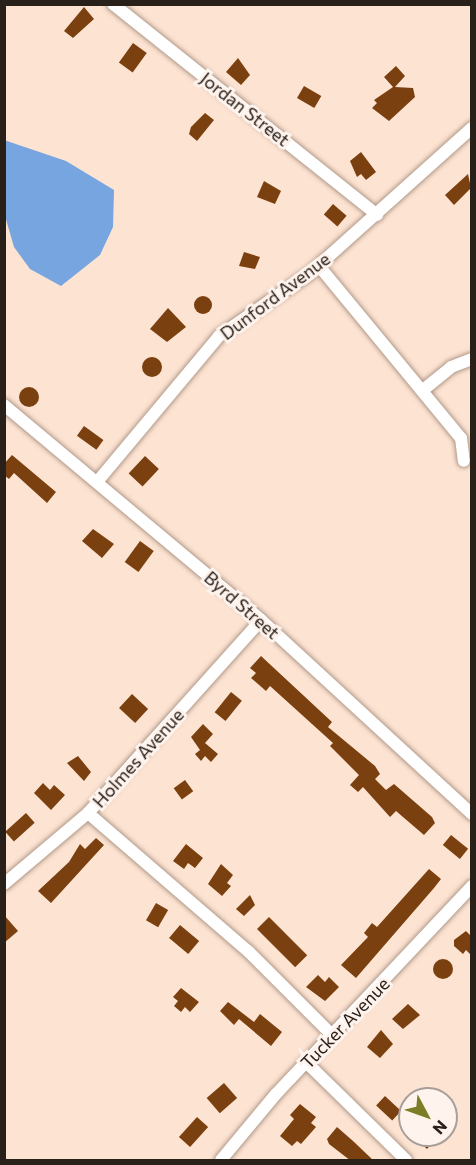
<!DOCTYPE html>
<style>
body{margin:0}
#map{position:relative;width:476px;height:1165px;overflow:hidden;background:#fde3d2;font-family:Commissioner,sans-serif}
div>[style]{position:absolute}
.water>*{inset:0;background:#76a5df}
.building>*{inset:0;background:#7a400f;transform-origin:0 0}
.round{border-radius:50%}
.roads{filter:drop-shadow(0 0 2px #b19989) drop-shadow(0 0 2px #b19989)}
.minor>*{height:12px;margin:-6px;padding:0 6px;transform-origin:6px;border-radius:6px;background:#fff}
span{translate:-50% -50%;white-space:nowrap;text-align:center;line-height:1.15;-webkit-text-stroke:6px #fef3ed;paint-order:stroke}
.street-label{font-size:18px;color:#2a201a}
.frame{position:absolute;inset:0;border:6px solid #2a201a;pointer-events:none}
.north{position:absolute;left:398px;top:1087px;width:60px;height:60px;box-sizing:border-box;background:#fef3ed;border:2px solid #a99f99;border-radius:50%;rotate:131deg;font-size:16px;font-weight:700;line-height:24px;text-align:center;color:#2a201a}
.north::after{content:'';display:block;margin:auto;width:21px;height:27px;background:#7d7d25;clip-path:polygon(50% 0,100% 100%,50% 72%,0 100%)}
</style>
<div id="map">
<div class="water">
<i style="clip-path:polygon(4px 140px,66px 161px,114px 190px,113px 227px,100px 255px,61px 286px,30px 269px,14px 247px,5px 216px)"></i>
</div>
<div class="building">
<i style="clip-path:polygon(84px 7px,94px 19px,73px 38px,64px 31px)"></i>
<i style="left:133px;top:43px;width:17px;height:24px;rotate:36deg"></i>
<i style="clip-path:polygon(238px 58px,250px 75px,241px 85px,226px 72px)"></i>
<i style="clip-path:polygon(396px 66px,405px 76px,395px 87px,413px 88px,415px 97px,389px 121px,372px 108px,377px 103px,374px 100px,393px 87px,384px 77px)"></i>
<i style="left:304px;top:86px;width:20px;height:14px;rotate:30deg"></i>
<i style="clip-path:polygon(205px 113px,214px 120px,197px 141px,189px 134px,191px 127px)"></i>
<i style="clip-path:polygon(361px 152px,376px 172px,366px 180px,361px 174px,357px 177px,350px 161px)"></i>
<i style="clip-path:polygon(468px 174px,471px 188px,454px 205px,445px 195px)"></i>
<i style="clip-path:polygon(264px 181px,281px 191px,275px 204px,257px 197px)"></i>
<i style="left:333px;top:204px;width:18px;height:14px;rotate:41deg"></i>
<i style="clip-path:polygon(244px 252px,260px 257px,255px 269px,239px 266px)"></i>
<i class="round" style="left:194px;top:296px;width:18px;height:18px"></i>
<i style="clip-path:polygon(168px 308px,186px 327px,167px 342px,150px 329px)"></i>
<i class="round" style="left:142px;top:357px;width:20px;height:20px"></i>
<i class="round" style="left:19px;top:387px;width:20px;height:20px"></i>
<i style="left:84px;top:426px;width:24px;height:12px;rotate:36deg"></i>
<i style="clip-path:polygon(12px 455px,56px 492px,47px 503px,14px 473px,9px 479px,4px 475px,4px 464px)"></i>
<i style="left:145px;top:456px;width:19px;height:24px;rotate:43deg"></i>
<i style="clip-path:polygon(93px 529px,114px 544px,102px 558px,82px 541px)"></i>
<i style="left:140px;top:541px;width:17px;height:26px;rotate:36deg"></i>
<i style="clip-path:polygon(261px 656px,332px 722px,328px 727px,375px 766px,380px 774px,375px 779px,386px 790px,394px 784px,432px 817px,435px 823px,424px 835px,396px 811px,390px 817px,363px 787px,358px 792px,350px 785px,359px 775px,330px 746px,333px 743px,270px 686px,266px 691px,251px 678px,256px 673px,250px 668px)"></i>
<i style="left:231px;top:692px;width:14px;height:26px;rotate:39deg"></i>
<i style="left:132px;top:694px;width:22px;height:19px;rotate:43deg"></i>
<i style="clip-path:polygon(203px 724px,213px 734px,205px 743px,218px 754px,211px 762px,205px 756px,201px 761px,195px 754px,200px 750px,191px 737px)"></i>
<i style="clip-path:polygon(78px 756px,91px 772px,84px 781px,67px 763px)"></i>
<i style="left:185px;top:780px;width:14px;height:14px;rotate:54deg"></i>
<i style="clip-path:polygon(43px 783px,50px 790px,54px 785px,65px 795px,51px 810px,34px 793px)"></i>
<i style="left:26px;top:813px;width:13px;height:28px;rotate:48deg"></i>
<i style="left:451px;top:835px;width:22px;height:13px;rotate:39deg"></i>
<i style="clip-path:polygon(96px 838px,104px 845px,51px 903px,38px 891px,69px 862px,80px 844px,85px 849px)"></i>
<i style="clip-path:polygon(186px 844px,203px 858px,195px 868px,188px 863px,184px 869px,173px 861px)"></i>
<i style="clip-path:polygon(221px 864px,233px 875px,227px 883px,231px 886px,222px 896px,208px 884px)"></i>
<i style="clip-path:polygon(429px 869px,441px 879px,434px 888px,356px 978px,341px 965px,368px 937px,364px 933px,372px 923px,377px 927px)"></i>
<i style="clip-path:polygon(250px 895px,255px 905px,244px 916px,236px 909px)"></i>
<i style="left:156px;top:903px;width:14px;height:20px;rotate:30deg"></i>
<i style="clip-path:polygon(4px 915px,18px 931px,4px 943px)"></i>
<i style="left:269px;top:917px;width:54px;height:17px;rotate:45deg"></i>
<i style="left:180px;top:925px;width:25px;height:17px;rotate:40deg"></i>
<i style="clip-path:polygon(466px 931px,471px 936px,471px 955px,466px 950px,463px 954px,454px 946px,454px 940px)"></i>
<i class="round" style="left:433px;top:959px;width:20px;height:20px"></i>
<i style="clip-path:polygon(318px 975px,325px 982px,329px 977px,339px 987px,325px 1001px,306px 987px)"></i>
<i style="clip-path:polygon(181px 988px,199px 1002px,190px 1012px,185px 1007px,181px 1012px,174px 1006px,178px 1001px,173px 997px)"></i>
<i style="clip-path:polygon(228px 1002px,254px 1022px,260px 1014px,282px 1032px,271px 1046px,239px 1019px,234px 1025px,220px 1011px)"></i>
<i style="clip-path:polygon(408px 1004px,420px 1015px,403px 1029px,392px 1019px)"></i>
<i style="clip-path:polygon(381px 1030px,393px 1044px,380px 1058px,367px 1047px)"></i>
<i style="left:224px;top:1083px;width:20px;height:23px;rotate:49deg"></i>
<i style="left:385px;top:1096px;width:22px;height:13px;rotate:43deg"></i>
<i style="clip-path:polygon(300px 1104px,316px 1117px,311px 1123px,316px 1127px,301px 1144px,297px 1141px,292px 1146px,280px 1136px,294px 1119px,290px 1115px)"></i>
<i style="left:197px;top:1117px;width:15px;height:27px;rotate:42deg"></i>
<i style="clip-path:polygon(337px 1127px,353px 1141px,374px 1161px,351px 1161px,329px 1144px,327px 1139px)"></i>
<i style="clip-path:polygon(412px 1135px,440px 1135px,427px 1149px)"></i>
</div>
<div class="roads">
<div class="minor">
<i style="left:113px;top:4px;width:338px;rotate:38.6deg"></i>
<i style="left:319px;top:266px;width:223px;rotate:50.5deg"></i>
<i style="left:461px;top:438px;width:23px;rotate:83deg"></i>
<i style="left:423px;top:390px;width:36px;rotate:-39deg"></i>
<i style="left:451px;top:367px;width:22px;rotate:-21deg"></i>
<i style="left:4px;top:405px;width:335px;rotate:39.9deg"></i>
<i style="left:261px;top:620px;width:287px;rotate:42.6deg"></i>
<i style="left:97px;top:482px;width:190px;rotate:-50.1deg"></i>
<i style="left:219px;top:336px;width:109px;rotate:-34.6deg"></i>
<i style="left:309px;top:274px;width:219px;rotate:-41.9deg"></i>
<i style="left:88px;top:813px;width:213px;rotate:40.8deg"></i>
<i style="left:249px;top:952px;width:117px;rotate:45deg"></i>
<i style="left:4px;top:884px;width:110px;rotate:-40.2deg"></i>
<i style="left:88px;top:813px;width:259px;rotate:-48.1deg"></i>
<i style="left:306px;top:1062px;width:140px;rotate:44.4deg"></i>
<i style="left:221px;top:1160px;width:86px;rotate:-50.2deg"></i>
<i style="left:276px;top:1094px;width:286px;rotate:-46.7deg"></i>
</div>
</div>
<div class="street-label">
<span style="left:245px;top:109px;rotate:38deg">Jordan Street</span>
<span style="left:275px;top:296px;rotate:-37deg">Dunford Avenue</span>
<span style="left:242px;top:605px;rotate:41deg">Byrd Street</span>
<span style="left:138px;top:758px;rotate:-48deg">Holmes Avenue</span>
<span style="left:345px;top:1023px;rotate:-46deg">Tucker Avenue</span>
</div>
<div class="frame"></div>
<div class="north">N</div>
</div>
